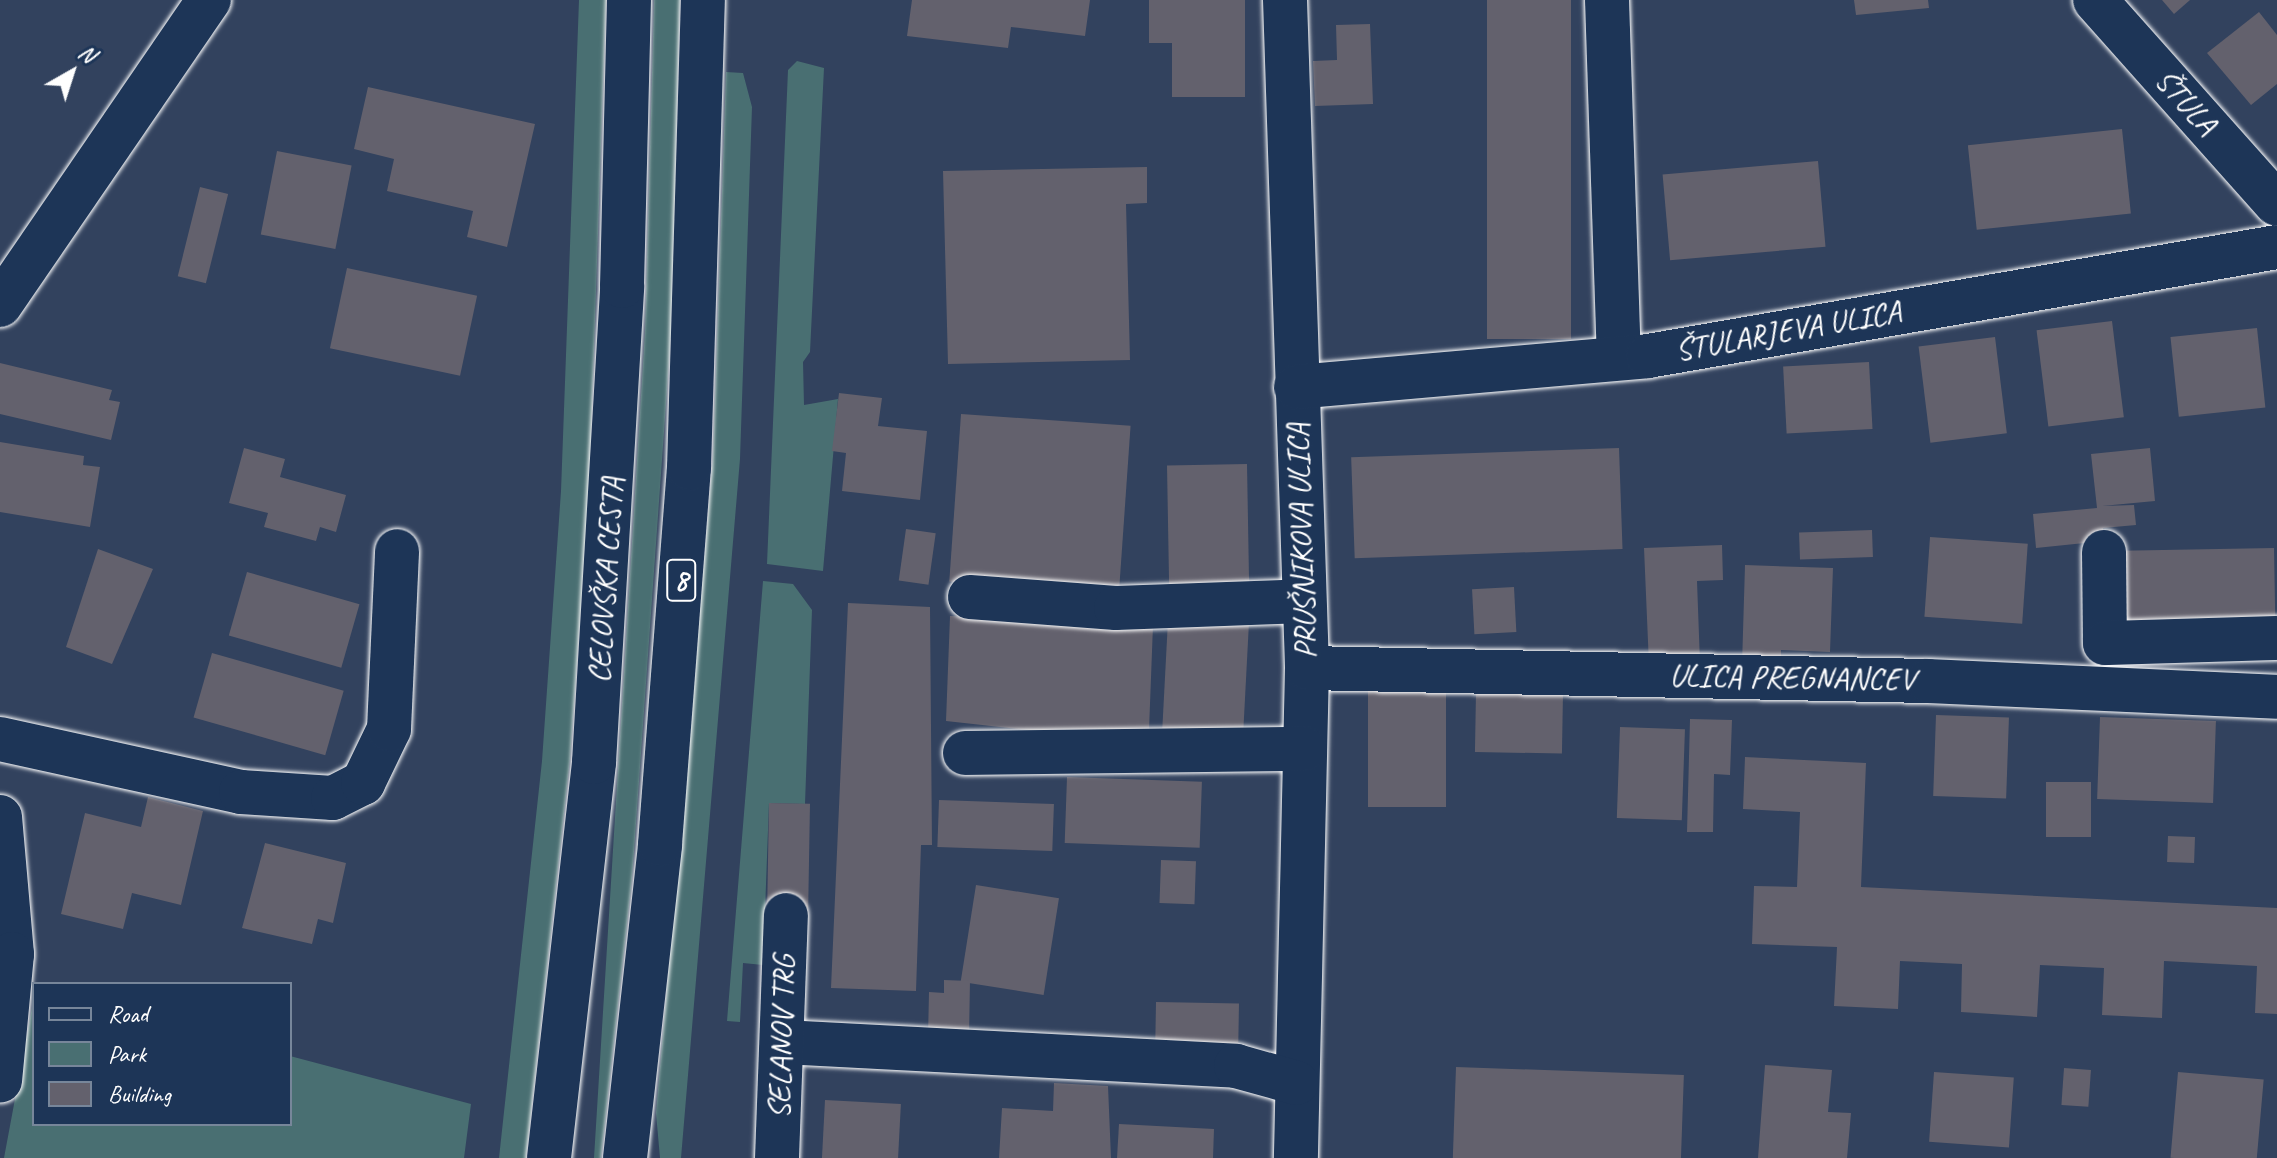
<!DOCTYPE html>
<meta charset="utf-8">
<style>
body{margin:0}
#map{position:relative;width:2277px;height:1158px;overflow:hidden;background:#32425e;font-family:Caveat,sans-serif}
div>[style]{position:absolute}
.green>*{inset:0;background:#496f72}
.building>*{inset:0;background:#63616d;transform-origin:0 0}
.roads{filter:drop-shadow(0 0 2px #fff) drop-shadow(0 0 2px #fff)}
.minor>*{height:44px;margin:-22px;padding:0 22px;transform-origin:22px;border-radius:22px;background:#1d3557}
.major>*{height:44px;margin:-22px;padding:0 22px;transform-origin:22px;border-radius:22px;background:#1d3557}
span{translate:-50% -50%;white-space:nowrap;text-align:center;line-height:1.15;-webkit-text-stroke:6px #1d3557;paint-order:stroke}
.shield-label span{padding:2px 6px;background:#1d3557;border:2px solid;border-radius:6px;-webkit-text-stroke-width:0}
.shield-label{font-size:30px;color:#fff;font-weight:700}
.street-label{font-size:32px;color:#fff}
.legend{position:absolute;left:32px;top:982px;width:260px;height:144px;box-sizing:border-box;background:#1d3557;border:2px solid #77869a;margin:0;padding:10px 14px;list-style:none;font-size:24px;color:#fff}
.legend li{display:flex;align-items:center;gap:16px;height:40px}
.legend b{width:40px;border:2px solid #77869a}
.north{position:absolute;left:32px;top:32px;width:80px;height:80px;-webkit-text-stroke:6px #1d3557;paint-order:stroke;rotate:39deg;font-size:22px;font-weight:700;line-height:32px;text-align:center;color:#fff}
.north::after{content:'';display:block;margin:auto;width:28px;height:36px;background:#fff;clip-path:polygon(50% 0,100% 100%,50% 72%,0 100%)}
</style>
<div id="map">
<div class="green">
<i style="clip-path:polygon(579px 0,606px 0,589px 495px,570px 759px,526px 1158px,499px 1158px,542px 761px,561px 491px)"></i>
<i style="clip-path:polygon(654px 0,680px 0,671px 334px,632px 879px,601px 1158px,594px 1158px,645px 331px)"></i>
<i style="clip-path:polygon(797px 61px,824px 68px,810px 352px,803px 362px,804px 405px,838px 399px,823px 571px,767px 564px,788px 70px)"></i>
<i style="clip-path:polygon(726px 72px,743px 73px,752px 107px,740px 459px,681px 1158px,660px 1158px,656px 1113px,713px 457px)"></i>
<i style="clip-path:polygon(763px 581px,793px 584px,812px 610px,805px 804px,769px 803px,763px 965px,743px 963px,740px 1022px,727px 1021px)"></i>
<i style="clip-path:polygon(34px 997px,34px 1124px,290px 1124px,290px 1056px,471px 1104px,464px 1158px,4px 1158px)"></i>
</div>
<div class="building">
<i style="clip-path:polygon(912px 0,1090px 0,1085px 36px,1011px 27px,1008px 48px,907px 36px)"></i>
<i style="clip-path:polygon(1149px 0,1245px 0,1245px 97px,1172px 97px,1172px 43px,1149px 43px)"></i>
<i style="left:1487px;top:0;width:84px;height:339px"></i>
<i style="clip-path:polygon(1854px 0,1928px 0,1929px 8px,1856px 15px)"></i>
<i style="clip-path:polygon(2162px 0,2190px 0,2174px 14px)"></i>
<i style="clip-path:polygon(2259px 12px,2277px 35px,2277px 84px,2251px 105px,2207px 53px)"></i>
<i style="clip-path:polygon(1370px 24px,1373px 104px,1315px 106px,1313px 61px,1337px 60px,1336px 25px)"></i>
<i style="clip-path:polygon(368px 87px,535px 124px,507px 247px,467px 237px,473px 211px,387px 191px,394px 159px,354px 149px)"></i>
<i style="left:2122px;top:129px;width:85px;height:155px;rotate:84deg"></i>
<i style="left:277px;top:151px;width:76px;height:85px;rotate:11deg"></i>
<i style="left:1818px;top:161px;width:86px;height:156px;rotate:85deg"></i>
<i style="clip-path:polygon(1147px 167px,1147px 203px,1126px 204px,1130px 360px,948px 364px,943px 171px)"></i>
<i style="left:200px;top:187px;width:29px;height:92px;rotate:14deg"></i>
<i style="left:347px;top:268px;width:133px;height:82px;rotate:12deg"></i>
<i style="left:2112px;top:321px;width:97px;height:76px;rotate:83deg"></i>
<i style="left:2257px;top:328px;width:80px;height:87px;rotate:84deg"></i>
<i style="left:1995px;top:337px;width:97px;height:77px;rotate:83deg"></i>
<i style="left:1869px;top:362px;width:67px;height:86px;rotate:87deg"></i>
<i style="clip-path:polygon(0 363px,112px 390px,109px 400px,120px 402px,111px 440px,0 414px)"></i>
<i style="clip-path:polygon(839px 393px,882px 398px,878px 426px,927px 431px,920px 500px,842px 491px,846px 453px,832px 451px)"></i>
<i style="left:961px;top:414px;width:170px;height:168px;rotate:4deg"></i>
<i style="clip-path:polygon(0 442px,84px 456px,83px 465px,100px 467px,90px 527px,0 512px)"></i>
<i style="clip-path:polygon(244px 448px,285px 459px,280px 477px,346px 495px,336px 532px,320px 527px,316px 541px,264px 527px,268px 513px,229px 503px)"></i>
<i style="left:1619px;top:448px;width:101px;height:268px;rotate:88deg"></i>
<i style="clip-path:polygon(2150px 448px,2155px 501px,2102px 506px,2134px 505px,2136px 525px,2103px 528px,2104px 541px,2036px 548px,2033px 514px,2097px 508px,2091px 454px)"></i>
<i style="left:1247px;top:464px;width:133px;height:80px;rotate:89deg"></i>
<i style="left:906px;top:529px;width:30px;height:52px;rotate:8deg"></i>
<i style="left:1872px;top:530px;width:27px;height:73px;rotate:88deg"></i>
<i style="left:1930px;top:537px;width:98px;height:80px;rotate:4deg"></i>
<i style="clip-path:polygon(1722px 545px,1723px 580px,1697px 581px,1700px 663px,1649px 665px,1644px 548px)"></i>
<i style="left:2274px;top:548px;width:79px;height:153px;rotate:89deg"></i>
<i style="clip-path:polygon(98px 549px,153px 569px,112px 664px,66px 647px)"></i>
<i style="clip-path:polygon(1745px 565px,1833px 568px,1830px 652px,1781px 650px,1781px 666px,1742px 665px)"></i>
<i style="left:247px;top:572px;width:117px;height:66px;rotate:16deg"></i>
<i style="left:1514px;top:587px;width:45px;height:42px;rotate:87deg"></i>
<i style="clip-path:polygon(848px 603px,930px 607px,932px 845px,921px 845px,916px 991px,831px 988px)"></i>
<i style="clip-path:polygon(950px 616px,1153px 625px,1149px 730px,1028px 730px,946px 721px)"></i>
<i style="left:1168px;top:620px;width:81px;height:116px;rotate:3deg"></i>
<i style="left:212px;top:653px;width:137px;height:67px;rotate:16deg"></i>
<i style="left:1446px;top:691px;width:116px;height:78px;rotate:90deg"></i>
<i style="left:1476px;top:692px;width:87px;height:60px;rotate:1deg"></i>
<i style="left:1936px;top:715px;width:73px;height:81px;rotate:2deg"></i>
<i style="left:2100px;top:717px;width:116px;height:82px;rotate:2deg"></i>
<i style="clip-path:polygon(1690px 719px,1732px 720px,1730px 775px,1714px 774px,1713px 832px,1687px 832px)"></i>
<i style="left:1620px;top:727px;width:65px;height:91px;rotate:2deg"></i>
<i style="clip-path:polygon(1745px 757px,1866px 763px,1861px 887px,2277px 908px,2277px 1014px,2255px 1013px,2257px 966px,2164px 961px,2162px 1018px,2102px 1015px,2104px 968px,2040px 965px,2037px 1017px,1961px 1012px,1962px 964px,1900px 961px,1898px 1009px,1834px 1006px,1837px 947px,1752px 944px,1754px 886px,1797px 887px,1800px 812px,1743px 809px)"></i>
<i style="left:1067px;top:777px;width:135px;height:66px;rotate:2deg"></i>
<i style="left:2091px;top:782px;width:55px;height:45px;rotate:90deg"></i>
<i style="clip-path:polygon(148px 797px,203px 811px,181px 905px,132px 893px,123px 929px,61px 914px,85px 813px,141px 827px)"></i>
<i style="left:939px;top:800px;width:115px;height:47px;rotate:2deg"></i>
<i style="left:769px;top:803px;width:41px;height:111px;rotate:1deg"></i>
<i style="left:2168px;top:836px;width:27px;height:26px;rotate:2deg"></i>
<i style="clip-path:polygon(265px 843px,346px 863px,333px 923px,318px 919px,312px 944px,242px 928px)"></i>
<i style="left:1161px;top:860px;width:35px;height:43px;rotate:2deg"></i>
<i style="left:976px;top:885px;width:84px;height:98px;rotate:9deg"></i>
<i style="clip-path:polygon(944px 980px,970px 981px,969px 1038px,928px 1037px,929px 992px,944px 993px)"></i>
<i style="left:1156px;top:1002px;width:83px;height:41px;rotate:1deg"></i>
<i style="clip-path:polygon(1765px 1065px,1832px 1070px,1828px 1112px,1851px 1113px,1847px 1158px,1758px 1158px)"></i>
<i style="left:1456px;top:1067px;width:228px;height:91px;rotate:2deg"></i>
<i style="left:2064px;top:1068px;width:27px;height:37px;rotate:4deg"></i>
<i style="left:1934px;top:1072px;width:80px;height:70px;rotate:4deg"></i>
<i style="left:2178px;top:1072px;width:86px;height:86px;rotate:5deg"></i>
<i style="clip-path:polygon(1054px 1083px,1108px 1086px,1111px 1158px,999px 1158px,1002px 1108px,1053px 1111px)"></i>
<i style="left:825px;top:1100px;width:76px;height:58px;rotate:3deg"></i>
<i style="clip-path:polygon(1119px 1124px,1214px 1129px,1213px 1158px,1117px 1158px)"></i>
</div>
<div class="roads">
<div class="minor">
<i style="left:1285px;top:0;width:668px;rotate:88.11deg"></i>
<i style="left:1307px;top:668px;width:490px;rotate:91.3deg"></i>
<i style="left:1607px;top:0;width:358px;rotate:88.1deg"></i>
<i style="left:2095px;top:0;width:273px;rotate:48.3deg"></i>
<i style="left:0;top:305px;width:370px;rotate:-55.6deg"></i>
<i style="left:1296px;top:387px;width:353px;rotate:-5deg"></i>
<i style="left:1648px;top:356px;width:638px;rotate:-9.83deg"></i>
<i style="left:2104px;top:552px;width:91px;rotate:89.4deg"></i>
<i style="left:2105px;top:643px;width:172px;rotate:-1.7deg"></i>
<i style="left:970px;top:597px;width:146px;rotate:4.3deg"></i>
<i style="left:1116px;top:608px;width:188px;rotate:-2.1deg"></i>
<i style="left:1307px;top:668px;width:621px;rotate:1.2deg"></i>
<i style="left:1928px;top:681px;width:349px;rotate:2.6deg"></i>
<i style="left:0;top:739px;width:247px;rotate:12.4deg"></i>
<i style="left:241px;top:792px;width:92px;rotate:3.7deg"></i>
<i style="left:333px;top:798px;width:34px;rotate:-27deg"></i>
<i style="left:363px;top:783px;width:60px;rotate:-64.3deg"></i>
<i style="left:389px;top:729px;width:178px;rotate:-87.4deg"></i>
<i style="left:965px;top:753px;width:340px;rotate:-0.7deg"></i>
<i style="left:0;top:817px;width:138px;rotate:85deg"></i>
<i style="left:12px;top:954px;width:127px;rotate:95.4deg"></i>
<i style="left:783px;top:1042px;width:454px;rotate:3deg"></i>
<i style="left:1236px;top:1066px;width:63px;rotate:15.6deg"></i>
<i style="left:777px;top:1158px;width:243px;rotate:-87.9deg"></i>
</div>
<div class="major">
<i style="left:549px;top:1158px;width:399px;rotate:-83.5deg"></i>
<i style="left:594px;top:762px;width:477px;rotate:-86.6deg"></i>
<i style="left:622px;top:286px;width:286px;rotate:-88.6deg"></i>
<i style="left:625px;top:1158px;width:316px;rotate:-83.6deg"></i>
<i style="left:660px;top:844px;width:377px;rotate:-85.6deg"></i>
<i style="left:689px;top:468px;width:468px;rotate:-88.3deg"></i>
</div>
</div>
<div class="shield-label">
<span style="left:681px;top:580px">8</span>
</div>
<div class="street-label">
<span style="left:2186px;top:102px;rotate:48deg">ŠTULA</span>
<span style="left:1788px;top:331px;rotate:-10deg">ŠTULARJEVA ULICA</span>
<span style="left:1302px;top:541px;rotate:-92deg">PRUŠNIKOVA ULICA</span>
<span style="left:606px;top:580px;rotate:-86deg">CELOVŠKA CESTA</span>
<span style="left:1792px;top:678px;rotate:1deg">ULICA PREGNANCEV</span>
<span style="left:782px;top:1037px;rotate:-88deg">SELANOV TRG</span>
</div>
<ul class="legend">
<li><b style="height:10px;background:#1d3557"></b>Road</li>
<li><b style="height:22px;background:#496f72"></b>Park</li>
<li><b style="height:22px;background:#63616d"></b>Building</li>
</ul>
<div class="north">N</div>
</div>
